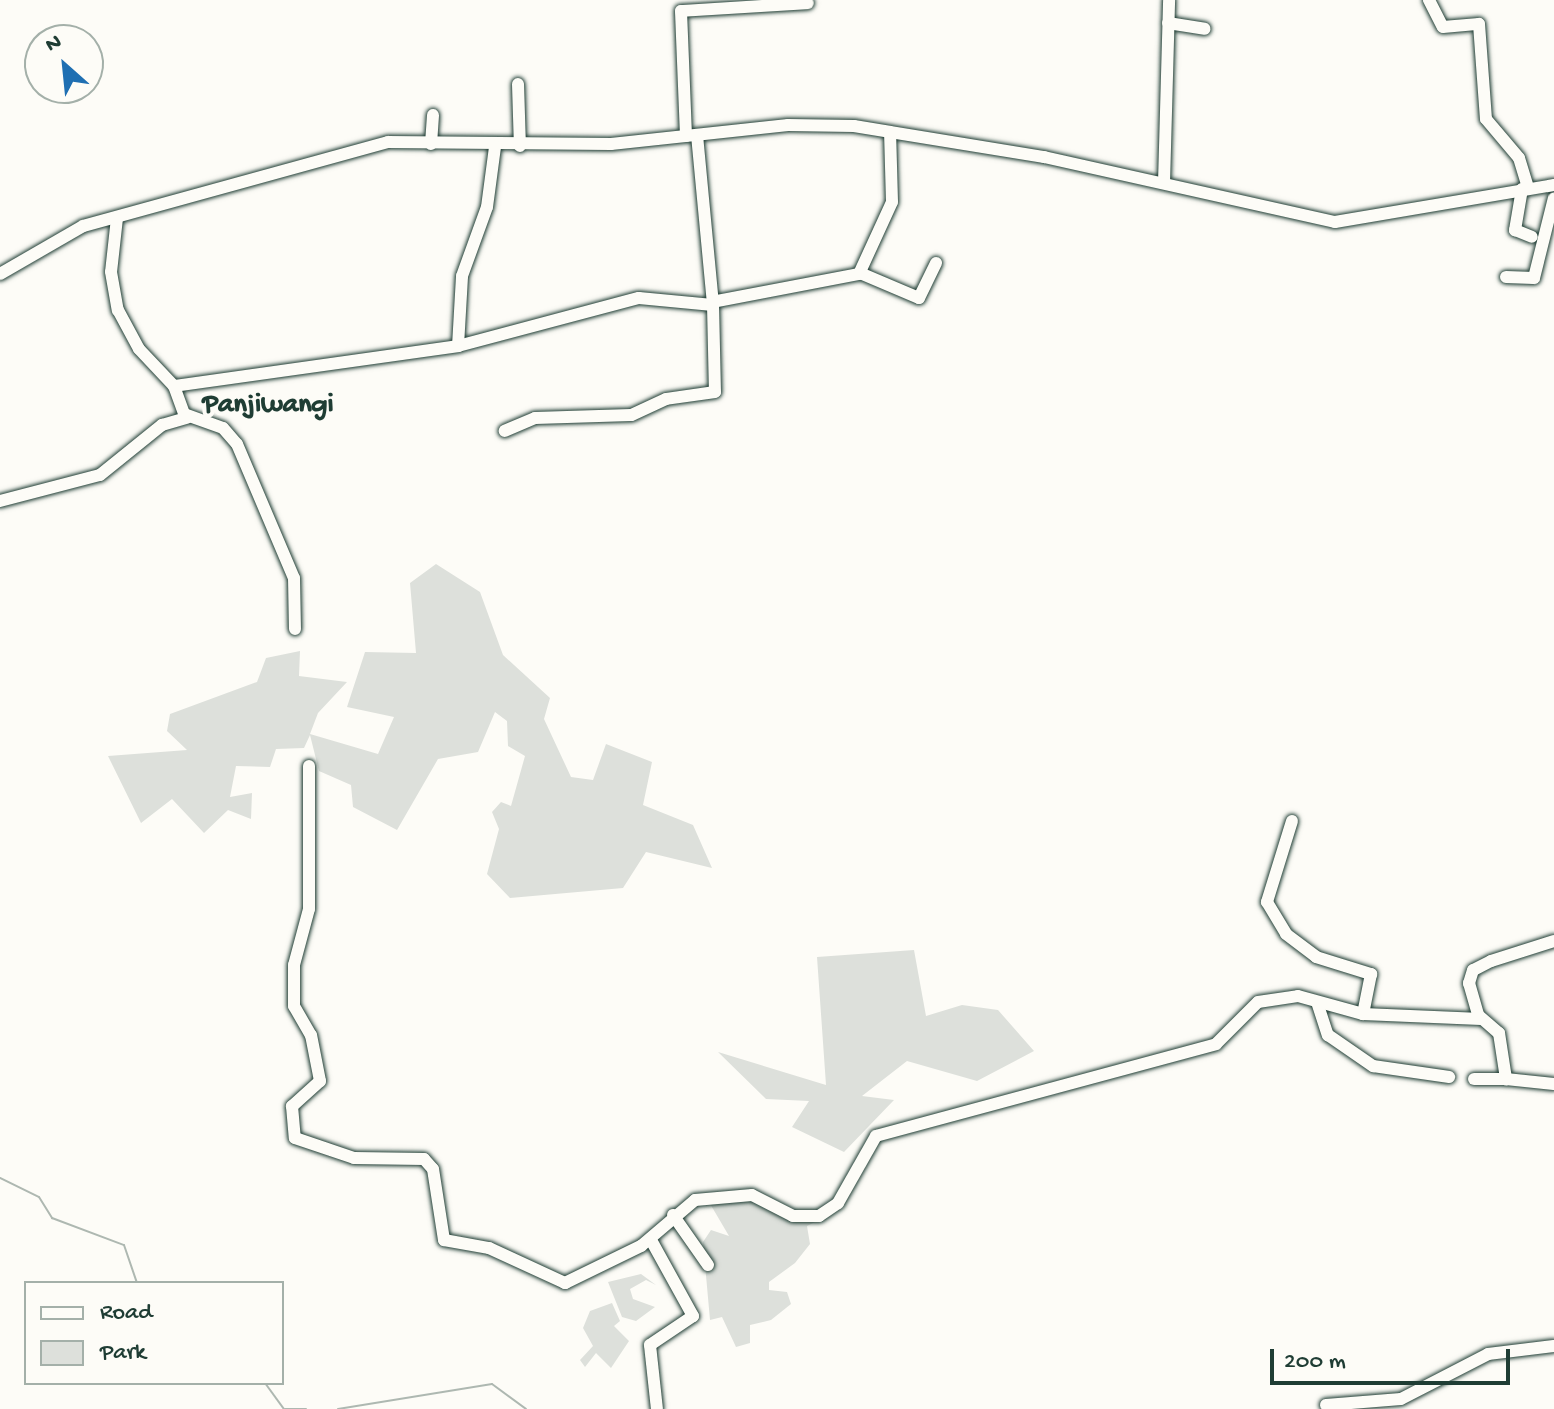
<!DOCTYPE html>
<style>
body{margin:0}
#map{position:relative;width:1554px;height:1409px;overflow:hidden;background:#fdfcf7;font-family:"Gochi Hand",sans-serif}
div>[style]{position:absolute}
.green>*{inset:0;background:#dde0db}
.stream>*{height:2px;margin:-1px;padding:0 1px;transform-origin:1px;border-radius:1px;background:#aeb8b1}
.roads{filter:drop-shadow(0 0 2px #1f3d34) drop-shadow(0 0 2px #1f3d34)}
.minor>*{height:12px;margin:-6px;padding:0 6px;transform-origin:6px;border-radius:6px;background:#fdfcf7}
span{translate:-50% -50%;white-space:nowrap;text-align:center;line-height:1.15;-webkit-text-stroke:8px #fdfcf7;paint-order:stroke}
.quarter-label{font-size:28px;color:#1f3d34;font-weight:700}
.legend{position:absolute;left:24px;top:1281px;width:260px;height:104px;box-sizing:border-box;background:#fdfcf7;border:2px solid #a4b0a9;margin:0;padding:10px 14px;list-style:none;font-size:24px;color:#1f3d34}
.legend li{display:flex;align-items:center;gap:16px;height:40px}
.legend b{width:40px;border:2px solid #a4b0a9}
.north{position:absolute;left:24px;top:24px;width:80px;height:80px;box-sizing:border-box;background:#fdfcf7;border:2px solid #a4b0a9;border-radius:50%;rotate:333deg;font-size:22px;font-weight:700;line-height:32px;text-align:center;color:#1f3d34}
.north::after{content:'';display:block;margin:auto;width:28px;height:36px;background:#1f6fb2;clip-path:polygon(50% 0,100% 100%,50% 72%,0 100%)}
.scale{position:absolute;left:1270px;top:1349px;width:240px;height:36px;box-sizing:border-box;border:4px solid #1f3d34;border-top:0;padding-left:10px;font-size:24px;line-height:28px;white-space:nowrap;color:#1f3d34;-webkit-text-stroke:6px #fdfcf7;paint-order:stroke}
</style>
<div id="map">
<div class="green">
<i style="clip-path:polygon(436px 564px,480px 592px,503px 655px,550px 698px,544px 719px,571px 777px,593px 780px,606px 744px,652px 762px,643px 805px,693px 825px,712px 868px,646px 852px,623px 888px,510px 898px,487px 874px,499px 829px,492px 812px,501px 802px,511px 806px,525px 756px,508px 746px,507px 721px,495px 712px,478px 752px,438px 759px,397px 830px,353px 807px,351px 785px,319px 771px,310px 735px,304px 748px,276px 749px,270px 767px,236px 766px,230px 797px,252px 793px,251px 819px,228px 810px,204px 833px,172px 799px,141px 823px,108px 756px,187px 750px,167px 731px,170px 714px,257px 682px,266px 658px,300px 651px,299px 676px,347px 682px,318px 713px,310px 734px,378px 754px,394px 717px,347px 707px,365px 652px,416px 653px,410px 583px)"></i>
<i style="clip-path:polygon(914px 950px,926px 1016px,962px 1005px,998px 1010px,1034px 1051px,977px 1081px,907px 1061px,862px 1096px,894px 1100px,844px 1152px,792px 1127px,809px 1101px,766px 1099px,718px 1052px,826px 1085px,817px 957px)"></i>
<i style="clip-path:polygon(755px 1199px,817px 1221px,807px 1226px,810px 1244px,795px 1263px,769px 1282px,769px 1290px,787px 1292px,791px 1304px,771px 1320px,750px 1325px,750px 1343px,736px 1347px,722px 1317px,710px 1320px,703px 1242px,711px 1230px,729px 1236px,709px 1202px)"></i>
<i style="clip-path:polygon(641px 1274px,656px 1285px,646px 1280px,630px 1289px,633px 1299px,655px 1307px,636px 1321px,622px 1317px,608px 1282px)"></i>
<i style="clip-path:polygon(612px 1303px,620px 1321px,614px 1326px,629px 1341px,611px 1368px,596px 1353px,585px 1367px,580px 1360px,593px 1346px,583px 1328px,590px 1311px)"></i>
</div>
<div class="stream">
<i style="left:0;top:1178px;width:43px;rotate:26deg"></i>
<i style="left:39px;top:1197px;width:25px;rotate:58deg"></i>
<i style="left:52px;top:1218px;width:77px;rotate:20.6deg"></i>
<i style="left:124px;top:1245px;width:40px;rotate:71.1deg"></i>
<i style="left:265px;top:1383px;width:32px;rotate:54deg"></i>
<i style="left:285px;top:1409px;width:21px"></i>
<i style="left:338px;top:1409px;width:156px;rotate:-9.2deg"></i>
<i style="left:492px;top:1384px;width:42px;rotate:36.3deg"></i>
</div>
<div class="roads">
<div class="minor">
<i style="left:1429px;top:0;width:30px;rotate:63deg"></i>
<i style="left:1443px;top:27px;width:36px;rotate:-5deg"></i>
<i style="left:1479px;top:24px;width:95px;rotate:85.8deg"></i>
<i style="left:1486px;top:119px;width:51px;rotate:49.8deg"></i>
<i style="left:1519px;top:158px;width:31px;rotate:73deg"></i>
<i style="left:1168px;top:23px;width:37px;rotate:9deg"></i>
<i style="left:518px;top:84px;width:62px;rotate:88.2deg"></i>
<i style="left:697px;top:135px;width:171px;rotate:84.6deg"></i>
<i style="left:686px;top:136px;width:125px;rotate:-92.3deg"></i>
<i style="left:681px;top:11px;width:127px;rotate:-3.6deg"></i>
<i style="left:431px;top:144px;width:29px;rotate:-86deg"></i>
<i style="left:1164px;top:183px;width:183px;rotate:-88.4deg"></i>
<i style="left:1522px;top:189px;width:42px;rotate:99.7deg"></i>
<i style="left:1515px;top:230px;width:18px;rotate:22deg"></i>
<i style="left:117px;top:218px;width:54px;rotate:96.3deg"></i>
<i style="left:111px;top:272px;width:39px;rotate:80deg"></i>
<i style="left:118px;top:310px;width:44px;rotate:61.7deg"></i>
<i style="left:139px;top:349px;width:51px;rotate:46.6deg"></i>
<i style="left:174px;top:386px;width:30px;rotate:70deg"></i>
<i style="left:184px;top:414px;width:41px;rotate:19.7deg"></i>
<i style="left:223px;top:428px;width:21px;rotate:49deg"></i>
<i style="left:237px;top:444px;width:146px;rotate:67deg"></i>
<i style="left:294px;top:578px;width:51px;rotate:88.9deg"></i>
<i style="left:860px;top:273px;width:64px;rotate:23deg"></i>
<i style="left:919px;top:298px;width:39px;rotate:-64deg"></i>
<i style="left:0;top:274px;width:96px;rotate:-30deg"></i>
<i style="left:83px;top:226px;width:316px;rotate:-15.4deg"></i>
<i style="left:388px;top:142px;width:223px;rotate:0.5deg"></i>
<i style="left:611px;top:144px;width:178px;rotate:-6.1deg"></i>
<i style="left:788px;top:125px;width:66px;rotate:0.9deg"></i>
<i style="left:854px;top:126px;width:193px;rotate:9.3deg"></i>
<i style="left:1044px;top:157px;width:298px;rotate:12.6deg"></i>
<i style="left:1335px;top:222px;width:222px;rotate:-9.6deg"></i>
<i style="left:1506px;top:277px;width:28px;rotate:2deg"></i>
<i style="left:1534px;top:278px;width:82px;rotate:-76deg"></i>
<i style="left:712px;top:302px;width:150px;rotate:-10.8deg"></i>
<i style="left:859px;top:274px;width:79px;rotate:-65.4deg"></i>
<i style="left:892px;top:202px;width:70px;rotate:-91.6deg"></i>
<i style="left:458px;top:346px;width:187px;rotate:-14.9deg"></i>
<i style="left:639px;top:298px;width:74px;rotate:5.4deg"></i>
<i style="left:713px;top:305px;width:87px;rotate:88.7deg"></i>
<i style="left:715px;top:392px;width:49px;rotate:171.9deg"></i>
<i style="left:666px;top:399px;width:38px;rotate:155deg"></i>
<i style="left:631px;top:415px;width:96px;rotate:178.2deg"></i>
<i style="left:535px;top:418px;width:33px;rotate:157deg"></i>
<i style="left:174px;top:386px;width:287px;rotate:-8deg"></i>
<i style="left:458px;top:346px;width:70px;rotate:-86.7deg"></i>
<i style="left:462px;top:276px;width:73px;rotate:-70.1deg"></i>
<i style="left:487px;top:207px;width:61px;rotate:-82.4deg"></i>
<i style="left:0;top:501px;width:103px;rotate:-14.6deg"></i>
<i style="left:100px;top:475px;width:80px;rotate:-38.9deg"></i>
<i style="left:162px;top:425px;width:26px;rotate:-16deg"></i>
<i style="left:309px;top:766px;width:143px;rotate:90deg"></i>
<i style="left:309px;top:909px;width:58px;rotate:105deg"></i>
<i style="left:294px;top:965px;width:41px;rotate:90deg"></i>
<i style="left:294px;top:1006px;width:34px;rotate:60deg"></i>
<i style="left:311px;top:1035px;width:47px;rotate:78.9deg"></i>
<i style="left:320px;top:1081px;width:38px;rotate:138deg"></i>
<i style="left:292px;top:1106px;width:32px;rotate:85deg"></i>
<i style="left:295px;top:1138px;width:62px;rotate:18.7deg"></i>
<i style="left:354px;top:1158px;width:70px;rotate:0.8deg"></i>
<i style="left:424px;top:1159px;width:13px;rotate:48deg"></i>
<i style="left:433px;top:1169px;width:72px;rotate:81.2deg"></i>
<i style="left:444px;top:1240px;width:46px;rotate:10.1deg"></i>
<i style="left:489px;top:1248px;width:84px;rotate:24.7deg"></i>
<i style="left:565px;top:1283px;width:85px;rotate:-26deg"></i>
<i style="left:641px;top:1246px;width:71px;rotate:-40.4deg"></i>
<i style="left:695px;top:1200px;width:57px;rotate:-5deg"></i>
<i style="left:752px;top:1195px;width:46px;rotate:27.1deg"></i>
<i style="left:793px;top:1216px;width:26px"></i>
<i style="left:819px;top:1216px;width:23px;rotate:-34deg"></i>
<i style="left:838px;top:1203px;width:77px;rotate:-60.4deg"></i>
<i style="left:876px;top:1136px;width:352px;rotate:-15.1deg"></i>
<i style="left:1216px;top:1044px;width:59px;rotate:-45deg"></i>
<i style="left:1258px;top:1002px;width:40px;rotate:-8.5deg"></i>
<i style="left:1298px;top:996px;width:67px;rotate:15.5deg"></i>
<i style="left:1363px;top:1014px;width:118px;rotate:2.4deg"></i>
<i style="left:1292px;top:821px;width:85px;rotate:107.2deg"></i>
<i style="left:1267px;top:902px;width:37px;rotate:59deg"></i>
<i style="left:1286px;top:934px;width:38px;rotate:37deg"></i>
<i style="left:1316px;top:957px;width:58px;rotate:17.2deg"></i>
<i style="left:1371px;top:974px;width:41px;rotate:101.3deg"></i>
<i style="left:1554px;top:941px;width:66px;rotate:162.4deg"></i>
<i style="left:1491px;top:961px;width:20px;rotate:153deg"></i>
<i style="left:1473px;top:970px;width:14px;rotate:107deg"></i>
<i style="left:1469px;top:983px;width:33px;rotate:74deg"></i>
<i style="left:1478px;top:1015px;width:28px;rotate:41deg"></i>
<i style="left:1499px;top:1033px;width:47px;rotate:81.3deg"></i>
<i style="left:1506px;top:1079px;width:48px;rotate:5.9deg"></i>
<i style="left:1317px;top:1002px;width:35px;rotate:72deg"></i>
<i style="left:1328px;top:1035px;width:55px;rotate:34.6deg"></i>
<i style="left:1373px;top:1066px;width:77px;rotate:8.2deg"></i>
<i style="left:1474px;top:1079px;width:32px"></i>
<i style="left:673px;top:1215px;width:61px;rotate:55deg"></i>
<i style="left:651px;top:1240px;width:87px;rotate:61.1deg"></i>
<i style="left:693px;top:1316px;width:52px;rotate:146deg"></i>
<i style="left:650px;top:1345px;width:64px;rotate:83.8deg"></i>
<i style="left:1326px;top:1405px;width:75px;rotate:-4.6deg"></i>
<i style="left:1401px;top:1399px;width:98px;rotate:-27.3deg"></i>
<i style="left:1488px;top:1354px;width:66px;rotate:-6.9deg"></i>
</div>
</div>
<div class="quarter-label">
<span style="left:268px;top:406px">Panjiwangi</span>
</div>
<ul class="legend">
<li><b style="height:10px;background:#fdfcf7"></b>Road</li>
<li><b style="height:22px;background:#dde0db"></b>Park</li>
</ul>
<div class="north">N</div>
<div class="scale">200 m</div>
</div>
